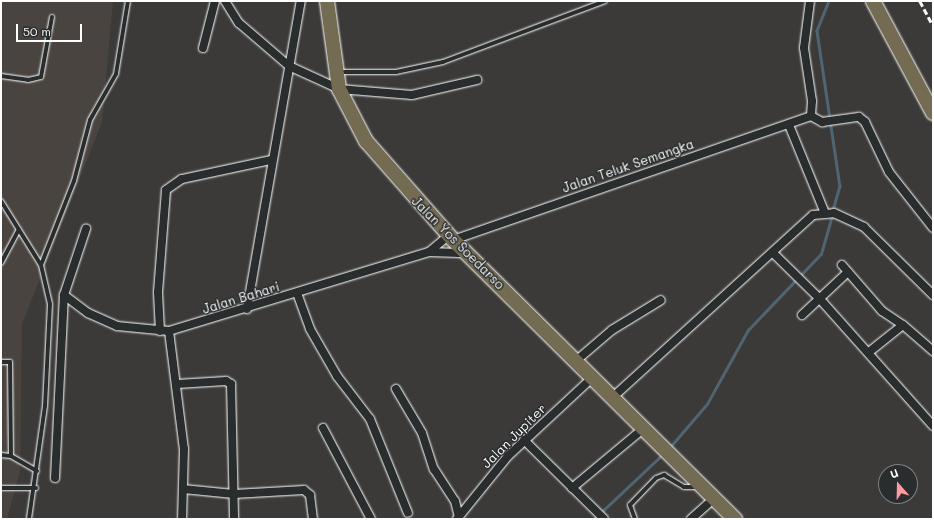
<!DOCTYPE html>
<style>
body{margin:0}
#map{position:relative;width:934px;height:520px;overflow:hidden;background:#3c3a38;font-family:Mali,sans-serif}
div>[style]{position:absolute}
.built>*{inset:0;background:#49443f}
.stream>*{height:2.5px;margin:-1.25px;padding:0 1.25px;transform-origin:1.25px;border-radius:1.25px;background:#4f6573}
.roads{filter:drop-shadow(0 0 1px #fff) drop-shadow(0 0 1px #fff)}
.service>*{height:4px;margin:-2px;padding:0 2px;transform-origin:2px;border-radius:2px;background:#2a2d2e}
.minor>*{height:8px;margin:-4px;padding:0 4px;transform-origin:4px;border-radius:4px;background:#2a2d2e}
.trunk>*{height:14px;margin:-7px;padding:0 7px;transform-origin:7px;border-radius:7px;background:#736b52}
.rail>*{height:2.5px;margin-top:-1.25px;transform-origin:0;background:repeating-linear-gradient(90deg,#fff 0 6px,transparent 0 9px)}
span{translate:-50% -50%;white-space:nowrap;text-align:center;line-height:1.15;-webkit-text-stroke:3px #2a2d2e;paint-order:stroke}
.street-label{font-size:13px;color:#fff}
.frame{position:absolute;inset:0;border:2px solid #fff;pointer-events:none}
.north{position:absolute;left:878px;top:464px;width:40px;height:40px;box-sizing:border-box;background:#2a2d2e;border:1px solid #7f8182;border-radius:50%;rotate:340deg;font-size:11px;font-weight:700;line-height:16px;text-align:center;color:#fff}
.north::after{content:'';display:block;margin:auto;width:14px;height:18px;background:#ff9aa2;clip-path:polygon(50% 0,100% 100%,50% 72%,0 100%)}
.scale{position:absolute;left:16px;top:24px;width:66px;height:18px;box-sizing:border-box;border:2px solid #fff;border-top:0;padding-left:5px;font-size:12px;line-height:14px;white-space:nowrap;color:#fff;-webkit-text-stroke:3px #2a2d2e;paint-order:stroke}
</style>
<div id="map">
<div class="built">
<i style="clip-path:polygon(1px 1px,113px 1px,102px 122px,22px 324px,20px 471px,7px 519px,1px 519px)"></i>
</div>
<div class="stream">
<i style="left:829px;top:1px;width:32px;rotate:112deg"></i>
<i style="left:817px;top:31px;width:157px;rotate:81.6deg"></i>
<i style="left:840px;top:186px;width:26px;rotate:106deg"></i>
<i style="left:670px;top:447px;width:57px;rotate:-49.3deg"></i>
<i style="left:707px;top:404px;width:85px;rotate:-61deg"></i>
<i style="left:748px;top:330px;width:105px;rotate:-46.2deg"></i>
<i style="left:821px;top:254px;width:40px;rotate:-74deg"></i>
<i style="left:594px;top:519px;width:96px;rotate:-43.3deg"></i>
</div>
<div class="roads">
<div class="service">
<i style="left:340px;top:72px;width:56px"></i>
<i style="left:396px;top:72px;width:48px;rotate:-12deg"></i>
<i style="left:443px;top:62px;width:173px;rotate:-20.6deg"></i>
<i style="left:1px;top:76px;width:27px;rotate:8deg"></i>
<i style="left:28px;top:80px;width:13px;rotate:-13deg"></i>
<i style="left:41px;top:77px;width:61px;rotate:-79.6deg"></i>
<i style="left:1px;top:201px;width:75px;rotate:58deg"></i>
<i style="left:41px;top:265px;width:40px;rotate:77deg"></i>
<i style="left:50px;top:304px;width:102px;rotate:92.8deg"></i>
<i style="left:45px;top:406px;width:114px;rotate:98.1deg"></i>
<i style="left:1px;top:263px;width:38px;rotate:-62deg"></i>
<i style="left:41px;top:265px;width:90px;rotate:-68.6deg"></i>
<i style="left:74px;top:181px;width:63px;rotate:-75.3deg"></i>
<i style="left:90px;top:120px;width:53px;rotate:-60.5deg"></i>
<i style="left:116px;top:74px;width:74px;rotate:-80.7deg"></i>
<i style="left:1px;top:362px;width:9px"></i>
<i style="left:10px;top:362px;width:94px;rotate:89.4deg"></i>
<i style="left:11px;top:456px;width:30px;rotate:30deg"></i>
<i style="left:1px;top:455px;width:10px;rotate:6deg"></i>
<i style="left:1px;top:488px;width:35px"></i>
<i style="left:635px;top:519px;width:15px;rotate:-110deg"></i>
<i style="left:630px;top:505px;width:37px;rotate:-46deg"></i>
<i style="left:656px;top:478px;width:9px;rotate:-21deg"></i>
<i style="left:664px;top:475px;width:23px;rotate:31deg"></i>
<i style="left:684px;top:487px;width:15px"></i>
</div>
<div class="minor">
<i style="left:225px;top:1px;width:26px;rotate:58deg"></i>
<i style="left:239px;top:23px;width:66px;rotate:40.7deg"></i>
<i style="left:289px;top:66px;width:55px;rotate:24.7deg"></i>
<i style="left:339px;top:89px;width:73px;rotate:4.7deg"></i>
<i style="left:412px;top:95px;width:67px;rotate:-13deg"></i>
<i style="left:810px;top:1px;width:47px;rotate:97.3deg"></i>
<i style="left:804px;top:48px;width:54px;rotate:81.4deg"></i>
<i style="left:812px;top:101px;width:15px;rotate:94deg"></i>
<i style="left:203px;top:48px;width:49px;rotate:-75.7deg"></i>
<i style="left:811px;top:116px;width:13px;rotate:29deg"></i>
<i style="left:822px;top:122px;width:37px;rotate:-8deg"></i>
<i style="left:859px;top:117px;width:8px;rotate:40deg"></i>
<i style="left:865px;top:122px;width:55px;rotate:64.4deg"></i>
<i style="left:889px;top:172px;width:71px;rotate:51.8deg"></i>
<i style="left:789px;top:125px;width:95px;rotate:67.8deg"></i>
<i style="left:453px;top:240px;width:379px;rotate:-19.1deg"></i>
<i style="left:429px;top:252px;width:26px;rotate:-40deg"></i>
<i style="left:773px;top:253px;width:64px;rotate:44.4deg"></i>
<i style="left:819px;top:298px;width:171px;rotate:48.3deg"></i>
<i style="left:842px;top:265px;width:61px;rotate:49deg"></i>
<i style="left:882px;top:311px;width:25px;rotate:34deg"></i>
<i style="left:297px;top:293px;width:38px;rotate:70deg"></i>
<i style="left:310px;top:329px;width:54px;rotate:60.1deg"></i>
<i style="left:337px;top:376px;width:54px;rotate:52.5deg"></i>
<i style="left:370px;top:419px;width:101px;rotate:68deg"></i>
<i style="left:64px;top:295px;width:30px;rotate:37deg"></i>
<i style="left:88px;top:313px;width:32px;rotate:24deg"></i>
<i style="left:117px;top:326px;width:52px;rotate:5.5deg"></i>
<i style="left:169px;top:331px;width:272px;rotate:-16.9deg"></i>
<i style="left:429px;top:252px;width:37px;rotate:2deg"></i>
<i style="left:247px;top:309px;width:313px;rotate:-80.1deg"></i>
<i style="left:802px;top:315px;width:63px;rotate:-43.1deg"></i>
<i style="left:160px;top:331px;width:39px;rotate:-93deg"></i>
<i style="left:158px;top:292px;width:102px;rotate:-85.5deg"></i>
<i style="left:166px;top:190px;width:19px;rotate:-35deg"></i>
<i style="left:182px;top:179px;width:91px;rotate:-12.1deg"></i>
<i style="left:169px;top:331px;width:119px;rotate:82.8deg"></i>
<i style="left:184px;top:449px;width:70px;rotate:91.6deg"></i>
<i style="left:869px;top:352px;width:43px;rotate:-38.5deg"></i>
<i style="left:903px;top:325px;width:40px;rotate:41deg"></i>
<i style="left:577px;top:360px;width:46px;rotate:-40.6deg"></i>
<i style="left:612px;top:330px;width:57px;rotate:-31.5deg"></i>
<i style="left:177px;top:384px;width:49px;rotate:-3.5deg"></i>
<i style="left:226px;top:381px;width:6px;rotate:31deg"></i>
<i style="left:231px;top:384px;width:135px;rotate:88.7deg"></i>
<i style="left:396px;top:389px;width:51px;rotate:59.4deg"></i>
<i style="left:422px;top:433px;width:38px;rotate:72deg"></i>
<i style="left:434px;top:469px;width:38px;rotate:57deg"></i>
<i style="left:455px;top:501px;width:16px;rotate:76deg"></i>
<i style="left:613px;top:397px;width:270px;rotate:-42.3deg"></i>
<i style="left:813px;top:215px;width:21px;rotate:-5deg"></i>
<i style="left:834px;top:213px;width:33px;rotate:25deg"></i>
<i style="left:864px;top:227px;width:97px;rotate:44.6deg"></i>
<i style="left:323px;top:428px;width:103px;rotate:62.2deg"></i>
<i style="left:524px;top:440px;width:112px;rotate:44.6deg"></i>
<i style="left:55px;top:478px;width:183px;rotate:-87.2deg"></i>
<i style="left:64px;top:295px;width:70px;rotate:-71.6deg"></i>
<i style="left:572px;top:488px;width:94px;rotate:-39.8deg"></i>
<i style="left:183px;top:489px;width:51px;rotate:5.6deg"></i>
<i style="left:234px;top:494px;width:70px;rotate:-3.3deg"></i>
<i style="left:304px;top:490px;width:8px;rotate:40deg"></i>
<i style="left:310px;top:495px;width:24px;rotate:83deg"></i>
<i style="left:457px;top:519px;width:81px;rotate:-51deg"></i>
<i style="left:508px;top:456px;width:117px;rotate:-42.9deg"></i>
<i style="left:691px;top:519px;width:30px;rotate:-42deg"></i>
</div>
<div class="trunk">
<i style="left:327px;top:1px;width:89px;rotate:82.2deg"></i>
<i style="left:339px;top:89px;width:59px;rotate:62.6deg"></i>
<i style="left:366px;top:141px;width:132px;rotate:48.7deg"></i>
<i style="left:453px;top:240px;width:397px;rotate:44.7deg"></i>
<i style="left:873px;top:1px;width:127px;rotate:61.8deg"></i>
</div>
</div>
<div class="rail">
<i style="left:920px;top:1px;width:27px;rotate:62deg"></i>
</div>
<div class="street-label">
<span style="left:628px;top:166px;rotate:-19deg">Jalan Teluk Semangka</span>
<span style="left:458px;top:243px;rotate:45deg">Jalan Yos Soedarso</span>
<span style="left:241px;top:298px;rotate:-17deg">Jalan Bahari</span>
<span style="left:514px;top:436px;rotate:-45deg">Jalan Jupiter</span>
</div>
<div class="frame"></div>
<div class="north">U</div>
<div class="scale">50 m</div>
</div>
